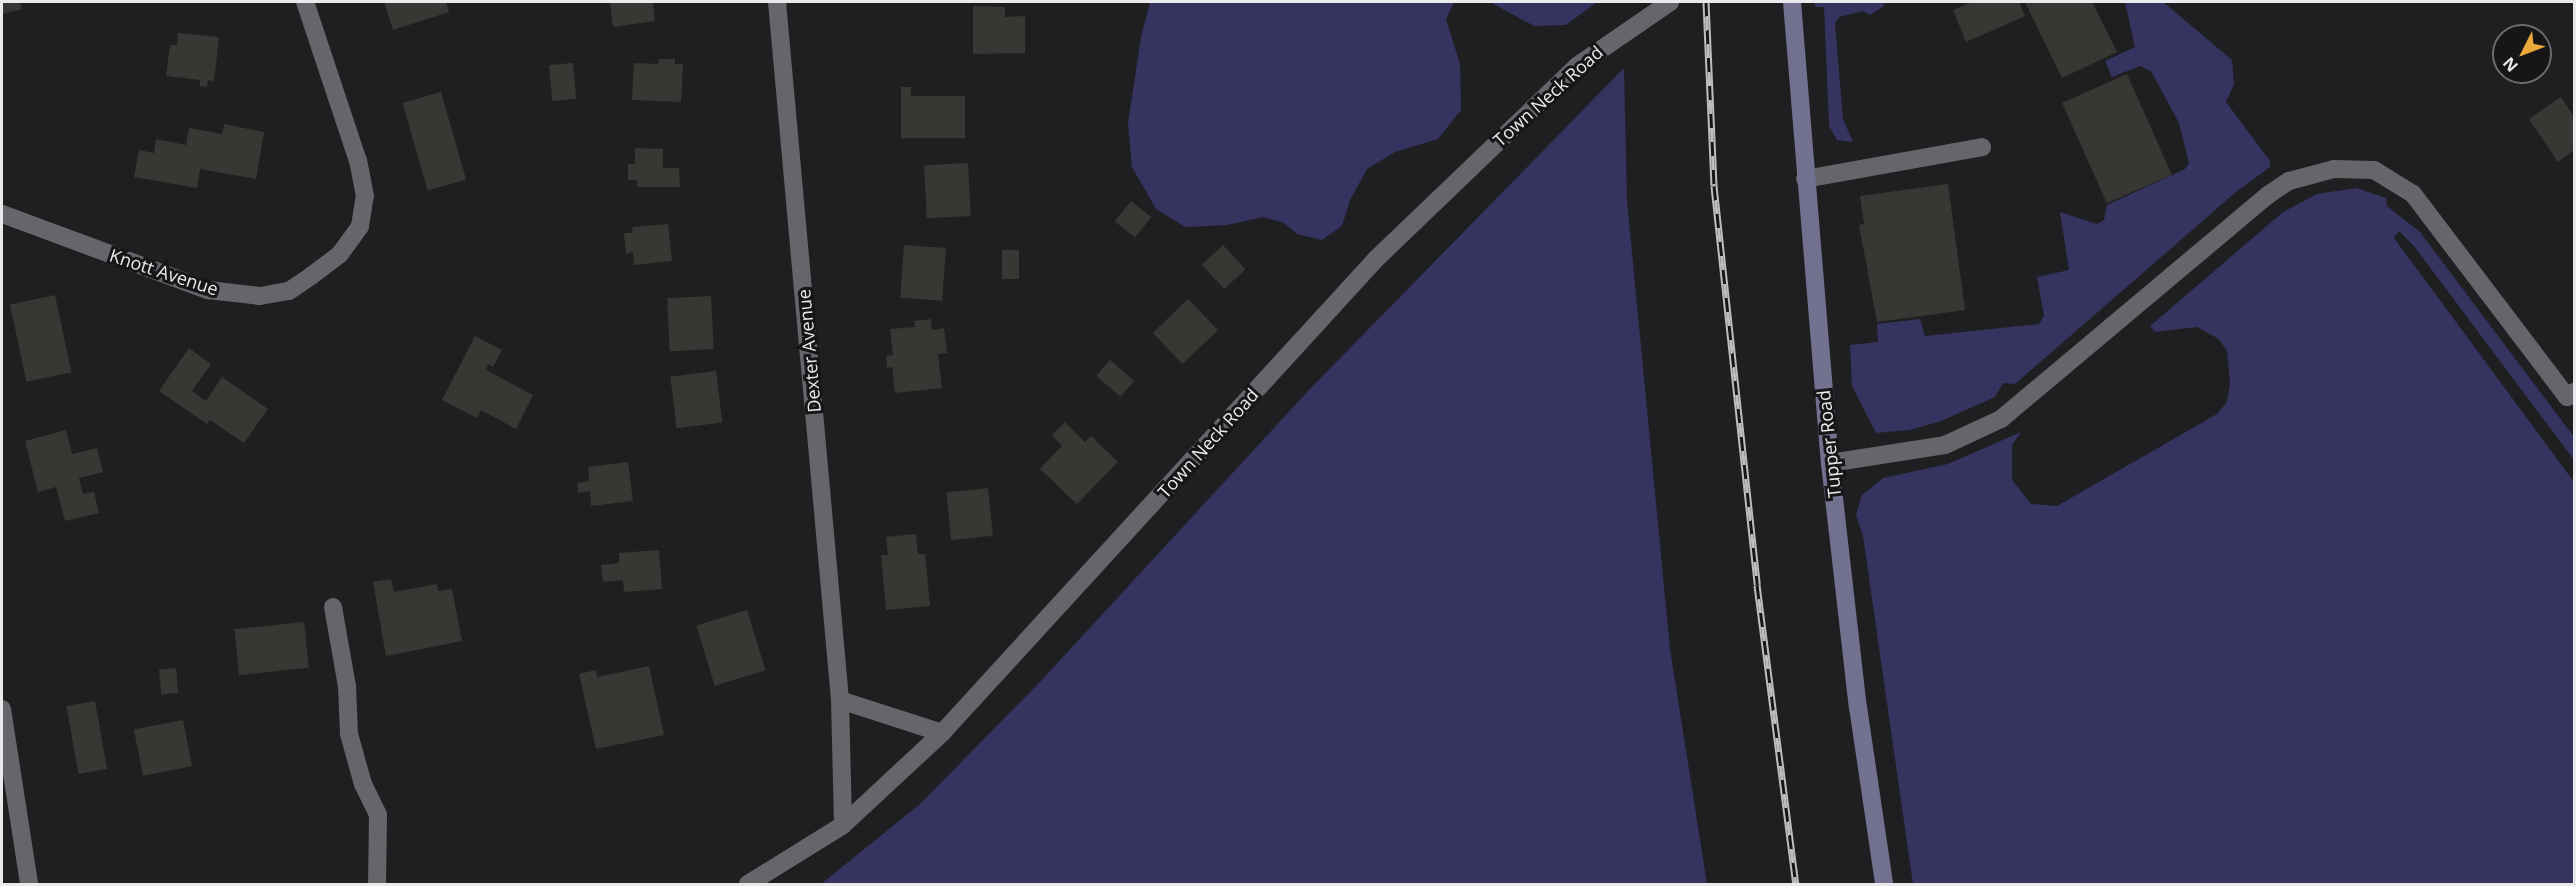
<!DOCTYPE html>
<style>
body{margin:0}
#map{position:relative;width:2576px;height:886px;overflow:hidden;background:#1f1f22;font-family:"Open Sans",sans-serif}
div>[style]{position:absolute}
.green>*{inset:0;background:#353360}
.building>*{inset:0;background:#393734;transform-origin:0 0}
.service>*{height:18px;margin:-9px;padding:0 9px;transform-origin:9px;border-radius:9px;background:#66666a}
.minor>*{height:18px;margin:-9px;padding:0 9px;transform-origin:9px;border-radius:9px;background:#66666a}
.secondary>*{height:18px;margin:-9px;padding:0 9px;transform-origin:9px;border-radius:9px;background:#727190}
.rail>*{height:7px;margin-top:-3.5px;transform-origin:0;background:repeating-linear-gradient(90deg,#161619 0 14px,#bebec0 0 28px);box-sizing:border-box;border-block:2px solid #bebec0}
span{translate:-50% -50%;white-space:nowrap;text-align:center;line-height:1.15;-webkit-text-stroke:6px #161619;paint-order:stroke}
.street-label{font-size:18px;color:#eaeaec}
.frame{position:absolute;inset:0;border:3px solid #eaeaec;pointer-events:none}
.north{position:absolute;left:2492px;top:24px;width:60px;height:60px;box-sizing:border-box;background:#161619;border:2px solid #6b6b6d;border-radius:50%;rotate:228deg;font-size:16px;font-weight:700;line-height:24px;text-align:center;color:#eaeaec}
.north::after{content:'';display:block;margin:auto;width:21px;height:27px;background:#eca93b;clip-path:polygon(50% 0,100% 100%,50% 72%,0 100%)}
</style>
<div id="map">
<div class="green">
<i style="clip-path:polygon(1150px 2px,1454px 2px,1446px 19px,1460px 64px,1461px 110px,1438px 139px,1395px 152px,1367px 169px,1350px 200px,1342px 226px,1322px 240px,1297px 234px,1284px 223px,1263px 217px,1227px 225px,1185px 227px,1156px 209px,1132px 167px,1128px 123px,1141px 37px)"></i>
<i style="clip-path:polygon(1490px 2px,1597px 2px,1566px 25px,1534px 26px)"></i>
<i style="clip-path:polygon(1815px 2px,1882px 2px,1884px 6px,1870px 15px,1863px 11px,1839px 17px,1835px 23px,1843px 119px,1853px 142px,1837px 140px,1829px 126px,1824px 7px,1815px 7px)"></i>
<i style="clip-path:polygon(2125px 2px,2163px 2px,2232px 60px,2234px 84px,2226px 102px,2270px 161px,2270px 167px,2236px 192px,2015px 384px,2003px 383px,1995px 397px,1941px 421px,1910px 430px,1876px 433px,1852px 386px,1850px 345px,1878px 342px,1877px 324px,1920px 319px,1925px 336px,2039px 324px,2044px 316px,2037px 277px,2069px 270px,2060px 212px,2097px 224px,2104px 220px,2107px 205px,2185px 169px,2189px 163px,2179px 123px,2151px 71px,2140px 66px,2112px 77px,2105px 61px,2135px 47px)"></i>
<i style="clip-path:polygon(1624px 68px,1627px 201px,1670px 649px,1707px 884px,821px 884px,920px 804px,1039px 683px,1309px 390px)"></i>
<i style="clip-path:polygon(2356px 188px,2386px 198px,2387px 206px,2420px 232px,2574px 437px,2574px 460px,2414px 246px,2399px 231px,2394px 238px,2574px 482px,2574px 884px,1913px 884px,1863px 536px,1856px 515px,1862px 495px,1883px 478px,1948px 464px,2021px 432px,2012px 445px,2012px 480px,2031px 504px,2057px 506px,2217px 414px,2227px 402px,2230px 383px,2227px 351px,2219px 339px,2197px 327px,2155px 332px,2150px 326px,2283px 212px,2317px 194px)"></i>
</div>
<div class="building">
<i style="clip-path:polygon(2px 2px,20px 2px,22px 9px,2px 14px)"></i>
<i style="clip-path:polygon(384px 2px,446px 2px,449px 12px,393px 30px)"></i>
<i style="clip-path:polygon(610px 2px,653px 2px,655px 21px,613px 27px)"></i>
<i style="clip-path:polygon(1972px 2px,2019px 2px,2025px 16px,1966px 42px,1953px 10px)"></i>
<i style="clip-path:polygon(2025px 2px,2092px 2px,2117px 52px,2062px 78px)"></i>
<i style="clip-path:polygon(973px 6px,1005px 7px,1005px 17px,1025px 16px,1025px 53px,973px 54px)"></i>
<i style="clip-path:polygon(178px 33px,219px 37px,214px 81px,208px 80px,207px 87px,200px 86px,200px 80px,166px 76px,170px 45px,177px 45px)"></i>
<i style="clip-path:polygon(659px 59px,675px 59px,675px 64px,683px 64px,681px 102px,632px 100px,634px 63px,658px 64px)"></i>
<i style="left:573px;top:63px;width:36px;height:24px;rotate:85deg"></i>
<i style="left:2127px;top:74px;width:110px;height:71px;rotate:66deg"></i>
<i style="clip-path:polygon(901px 87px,911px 87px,911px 96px,965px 96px,965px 138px,901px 138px)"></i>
<i style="left:441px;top:92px;width:91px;height:40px;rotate:74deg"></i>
<i style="clip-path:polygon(2561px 97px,2574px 117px,2574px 150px,2558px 162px,2529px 119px)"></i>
<i style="clip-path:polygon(224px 124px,264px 132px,256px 179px,200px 169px,197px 188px,134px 177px,139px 150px,154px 153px,156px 139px,186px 145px,189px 128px,222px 134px)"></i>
<i style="clip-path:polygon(635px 148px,663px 149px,663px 168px,679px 168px,680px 187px,637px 187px,637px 180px,628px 180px,628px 164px,635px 164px)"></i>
<i style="left:968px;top:163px;width:53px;height:44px;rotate:87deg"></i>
<i style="clip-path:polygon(1948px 184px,1965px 310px,1877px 322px,1859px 225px,1864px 224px,1860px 196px)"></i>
<i style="left:1131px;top:201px;width:26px;height:26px;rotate:39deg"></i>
<i style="clip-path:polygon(668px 224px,672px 261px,634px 265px,633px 252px,626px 254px,624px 233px,633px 233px,632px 227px)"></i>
<i style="left:904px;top:245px;width:42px;height:53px;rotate:4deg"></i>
<i style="left:1223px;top:245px;width:33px;height:29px;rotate:47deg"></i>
<i style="left:1002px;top:250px;width:17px;height:29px"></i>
<i style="left:55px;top:295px;width:79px;height:46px;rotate:78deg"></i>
<i style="left:711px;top:296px;width:53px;height:44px;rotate:87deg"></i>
<i style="left:1188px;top:299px;width:43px;height:49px;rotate:46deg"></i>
<i style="clip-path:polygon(931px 319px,932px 330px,944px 328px,947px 353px,938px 354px,942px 388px,895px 393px,892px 367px,887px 368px,886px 356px,893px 355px,890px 329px,915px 327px,914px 321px)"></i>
<i style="clip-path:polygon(475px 336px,502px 350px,493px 367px,488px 364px,486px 370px,533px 395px,516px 429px,481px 410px,477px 418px,442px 400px)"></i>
<i style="clip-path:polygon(189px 348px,211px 364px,192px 391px,206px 401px,222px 377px,268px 409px,244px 443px,210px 420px,207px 424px,159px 391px)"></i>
<i style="left:1110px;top:360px;width:32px;height:21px;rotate:41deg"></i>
<i style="left:716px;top:371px;width:52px;height:46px;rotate:83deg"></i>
<i style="clip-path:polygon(1065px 422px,1085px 442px,1091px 436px,1118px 462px,1077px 504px,1040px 469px,1062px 446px,1052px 435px)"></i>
<i style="clip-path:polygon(66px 430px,72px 454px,97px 448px,103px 472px,79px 478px,83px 494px,94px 492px,99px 513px,65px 521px,56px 487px,38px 492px,25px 441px)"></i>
<i style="clip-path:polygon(628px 462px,633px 501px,591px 506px,590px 491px,578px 493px,577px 483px,589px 481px,588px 467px)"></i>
<i style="left:988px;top:488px;width:48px;height:42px;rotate:84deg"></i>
<i style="clip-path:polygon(916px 534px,918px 554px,925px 554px,930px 606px,886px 610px,881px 555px,888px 555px,886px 537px)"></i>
<i style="clip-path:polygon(659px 550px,662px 589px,624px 592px,623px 580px,603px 582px,601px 565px,619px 563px,619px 553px)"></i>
<i style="clip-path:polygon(391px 579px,394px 592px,437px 584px,438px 591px,452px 589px,462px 641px,386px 656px,373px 582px)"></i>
<i style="left:747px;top:610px;width:63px;height:53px;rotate:73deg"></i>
<i style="left:304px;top:622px;width:46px;height:70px;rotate:84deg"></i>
<i style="clip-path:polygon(649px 666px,664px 735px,596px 749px,579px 674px,596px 670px,597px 677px)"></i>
<i style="left:176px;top:668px;width:25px;height:17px;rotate:85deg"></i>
<i style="left:95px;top:701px;width:69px;height:29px;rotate:80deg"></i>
<i style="left:183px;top:720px;width:47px;height:50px;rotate:79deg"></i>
</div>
<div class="service">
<i style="left:1805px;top:179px;width:180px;rotate:-10.2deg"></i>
<i style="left:1830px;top:463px;width:116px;rotate:-8.9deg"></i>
<i style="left:1945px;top:445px;width:62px;rotate:-24.9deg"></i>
<i style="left:2001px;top:419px;width:349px;rotate:-40deg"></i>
<i style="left:2268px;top:195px;width:25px;rotate:-34deg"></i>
<i style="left:2289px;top:181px;width:47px;rotate:-14.9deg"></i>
<i style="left:2334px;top:169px;width:40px;rotate:1.4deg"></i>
<i style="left:2374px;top:170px;width:46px;rotate:31.6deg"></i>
<i style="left:2413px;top:194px;width:255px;rotate:52.8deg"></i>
<i style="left:2567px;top:397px;width:9px;rotate:-36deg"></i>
<i style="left:333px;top:607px;width:80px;rotate:80deg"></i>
<i style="left:347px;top:686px;width:48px;rotate:87.6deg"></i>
<i style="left:349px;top:734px;width:52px;rotate:74.4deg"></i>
<i style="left:363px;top:784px;width:34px;rotate:64deg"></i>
<i style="left:378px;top:815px;width:69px;rotate:90.8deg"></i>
</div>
<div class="minor">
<i style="left:777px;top:2px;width:701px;rotate:84.84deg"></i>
<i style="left:840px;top:700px;width:107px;rotate:17.9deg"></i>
<i style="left:2px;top:214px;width:220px;rotate:20.3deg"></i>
<i style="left:208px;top:290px;width:52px;rotate:6.6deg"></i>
<i style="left:260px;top:296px;width:29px;rotate:-10deg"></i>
<i style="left:289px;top:291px;width:27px;rotate:-34deg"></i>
<i style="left:311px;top:276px;width:36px;rotate:-37deg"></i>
<i style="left:340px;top:254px;width:34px;rotate:-54deg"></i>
<i style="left:360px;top:226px;width:30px;rotate:-81deg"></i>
<i style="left:365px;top:196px;width:36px;rotate:-101deg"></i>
<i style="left:358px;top:161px;width:168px;rotate:-108.4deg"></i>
<i style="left:840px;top:700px;width:125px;rotate:88.6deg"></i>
<i style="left:2px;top:709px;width:177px;rotate:81.2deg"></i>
<i style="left:748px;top:884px;width:112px;rotate:-31.8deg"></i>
<i style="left:843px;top:825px;width:135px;rotate:-42.9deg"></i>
<i style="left:942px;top:733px;width:644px;rotate:-47.52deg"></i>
<i style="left:1377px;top:258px;width:277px;rotate:-43.8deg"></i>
<i style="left:1577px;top:66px;width:113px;rotate:-34.5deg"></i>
</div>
<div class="secondary">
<i style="left:1792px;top:2px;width:463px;rotate:85.3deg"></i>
<i style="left:1830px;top:463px;width:246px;rotate:83.5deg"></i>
<i style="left:1858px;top:707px;width:179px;rotate:81.6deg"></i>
</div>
<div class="rail">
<i style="left:1706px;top:2px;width:184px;rotate:87.5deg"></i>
<i style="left:1714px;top:186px;width:401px;rotate:83.8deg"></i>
<i style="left:1757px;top:585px;width:302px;rotate:82.6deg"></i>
</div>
<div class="street-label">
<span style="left:1548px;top:96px;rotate:-42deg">Town Neck Road</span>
<span style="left:164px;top:272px;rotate:18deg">Knott Avenue</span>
<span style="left:809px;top:351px;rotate:-95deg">Dexter Avenue</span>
<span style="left:1208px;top:443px;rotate:-48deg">Town Neck Road</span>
<span style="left:1829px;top:444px;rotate:-96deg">Tupper Road</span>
</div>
<div class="frame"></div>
<div class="north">N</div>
</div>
